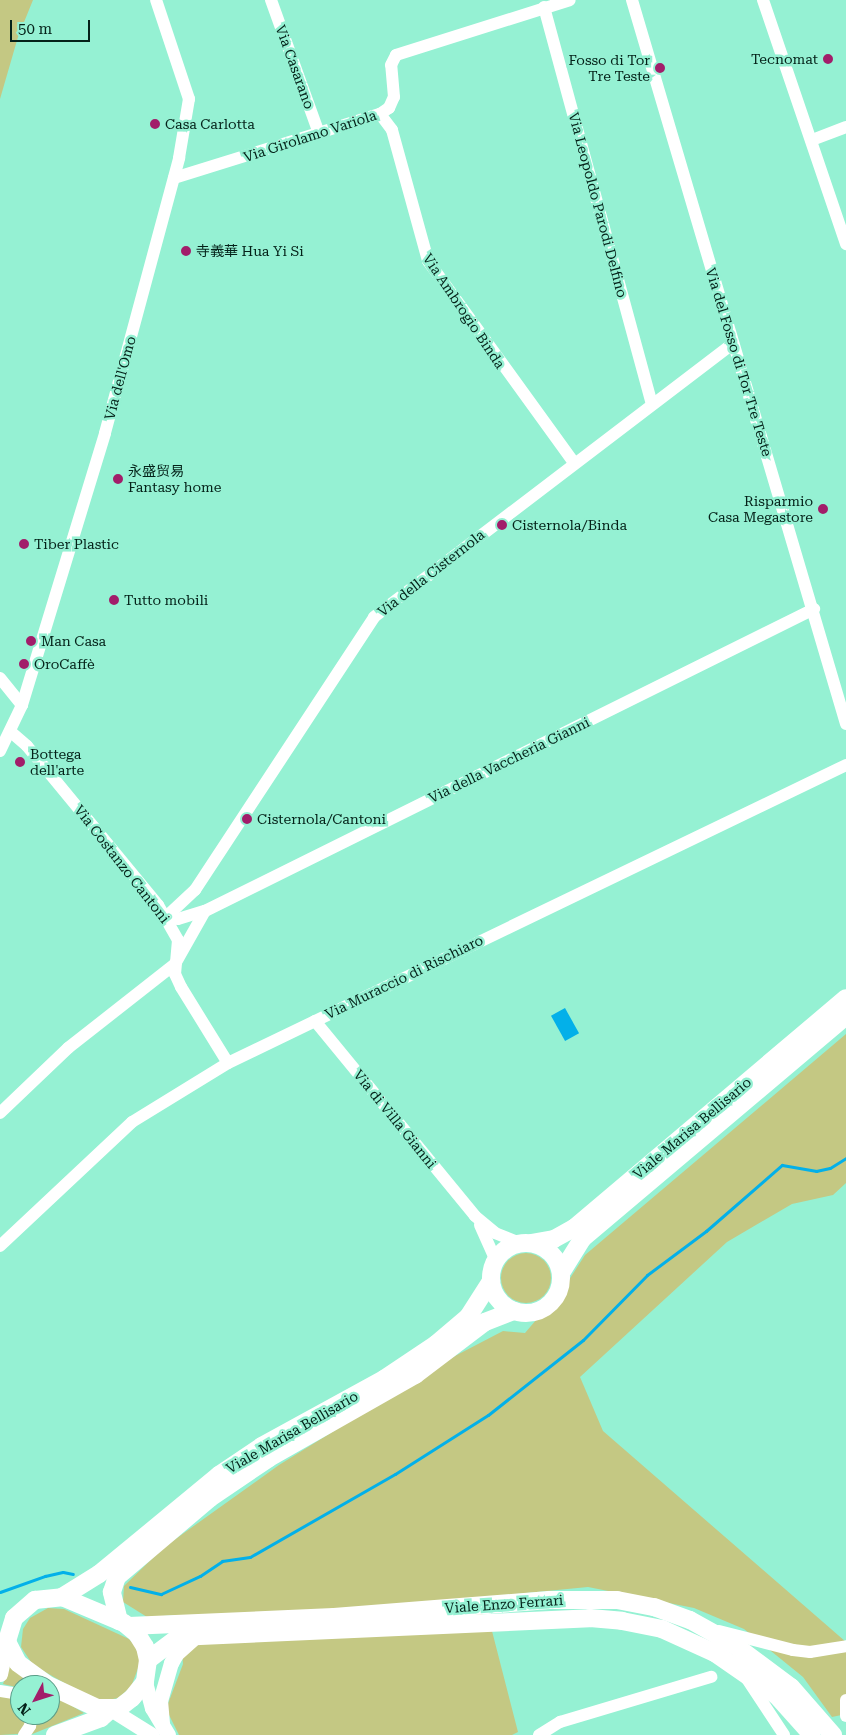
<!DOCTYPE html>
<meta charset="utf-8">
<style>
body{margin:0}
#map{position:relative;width:846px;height:1735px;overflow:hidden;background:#95f1d3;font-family:"Roboto Serif","Noto Sans SC",serif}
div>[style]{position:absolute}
.green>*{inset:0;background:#c4c883}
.round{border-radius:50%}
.water>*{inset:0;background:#03b0e9;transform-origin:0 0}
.stream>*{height:3px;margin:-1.5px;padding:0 1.5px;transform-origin:1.5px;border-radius:1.5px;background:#03b0e9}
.minor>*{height:12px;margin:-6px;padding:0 6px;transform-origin:6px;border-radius:6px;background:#fff}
.tertiary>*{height:15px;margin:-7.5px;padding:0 7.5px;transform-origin:7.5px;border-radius:7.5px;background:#fff}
.secondary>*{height:18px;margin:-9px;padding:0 9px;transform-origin:9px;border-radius:9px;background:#fff}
.secondary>.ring{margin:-9px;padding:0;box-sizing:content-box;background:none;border:18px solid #fff;border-radius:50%}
.dots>*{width:14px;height:14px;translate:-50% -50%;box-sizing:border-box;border:2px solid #95f1d3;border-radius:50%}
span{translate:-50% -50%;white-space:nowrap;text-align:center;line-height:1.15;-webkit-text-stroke:5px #95f1d3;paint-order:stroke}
.poi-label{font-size:14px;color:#042219}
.right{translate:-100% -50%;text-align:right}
.left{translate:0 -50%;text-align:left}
.street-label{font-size:14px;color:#042219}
.north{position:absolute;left:10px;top:1675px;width:50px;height:50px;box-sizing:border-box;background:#95f1d3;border:1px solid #5b9e89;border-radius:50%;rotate:230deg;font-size:14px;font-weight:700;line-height:20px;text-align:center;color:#042219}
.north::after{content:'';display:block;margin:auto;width:18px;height:22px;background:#a21d6a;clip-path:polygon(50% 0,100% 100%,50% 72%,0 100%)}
.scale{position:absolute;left:10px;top:20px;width:80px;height:22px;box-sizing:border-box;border:2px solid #042219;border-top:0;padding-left:6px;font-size:15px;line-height:18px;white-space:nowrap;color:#042219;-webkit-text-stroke:4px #95f1d3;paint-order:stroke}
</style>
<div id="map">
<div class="green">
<i style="clip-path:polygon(0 0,33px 0,18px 37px,0 99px)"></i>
<i style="clip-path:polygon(846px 1034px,846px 1183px,833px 1195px,792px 1204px,727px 1242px,580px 1377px,603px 1431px,846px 1642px,846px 1714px,832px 1717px,803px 1677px,744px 1629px,694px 1608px,588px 1587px,473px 1598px,492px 1631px,518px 1732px,512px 1735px,179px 1735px,166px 1709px,183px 1664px,179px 1615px,147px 1617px,123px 1602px,124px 1586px,163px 1548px,279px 1465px,455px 1356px,503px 1331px,525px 1333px,565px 1286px,585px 1255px)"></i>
<i class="round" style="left:501px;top:1253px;width:50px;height:50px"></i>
<i style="clip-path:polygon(48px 1608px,64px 1609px,129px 1639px,137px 1648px,140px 1663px,131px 1687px,118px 1698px,103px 1701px,87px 1696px,33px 1665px,21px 1647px,23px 1629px,30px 1618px)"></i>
<i style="clip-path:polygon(10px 1665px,26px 1680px,35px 1685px,20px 1685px,20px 1688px,3px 1684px)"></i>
<i style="clip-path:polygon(50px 1693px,84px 1713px,30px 1735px,37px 1715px,50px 1715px)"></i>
<i style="clip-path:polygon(0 1695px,20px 1700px,20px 1715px,27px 1715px,26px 1724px,18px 1734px,0 1735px)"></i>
</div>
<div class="water">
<i style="left:565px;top:1008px;width:29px;height:16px;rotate:61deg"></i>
</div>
<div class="stream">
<i style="left:130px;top:1587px;width:32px;rotate:13deg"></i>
<i style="left:161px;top:1594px;width:43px;rotate:-24.8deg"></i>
<i style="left:200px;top:1576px;width:27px;rotate:-34deg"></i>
<i style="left:222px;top:1561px;width:28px;rotate:-8deg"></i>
<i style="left:250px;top:1557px;width:167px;rotate:-29.8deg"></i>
<i style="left:395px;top:1474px;width:110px;rotate:-32.4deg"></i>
<i style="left:488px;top:1415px;width:121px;rotate:-38.3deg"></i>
<i style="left:583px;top:1340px;width:91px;rotate:-45.4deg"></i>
<i style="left:647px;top:1275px;width:74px;rotate:-36.7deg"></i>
<i style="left:706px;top:1231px;width:101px;rotate:-41deg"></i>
<i style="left:782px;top:1165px;width:35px;rotate:10deg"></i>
<i style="left:816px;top:1171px;width:14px;rotate:-12deg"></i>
<i style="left:830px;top:1168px;width:19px;rotate:-32deg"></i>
<i style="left:0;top:1592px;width:48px;rotate:-19.6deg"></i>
<i style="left:45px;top:1576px;width:18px;rotate:-13deg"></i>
<i style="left:63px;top:1572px;width:10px;rotate:11deg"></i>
</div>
<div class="minor">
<i style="left:271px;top:0;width:141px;rotate:70.2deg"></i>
<i style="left:632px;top:0;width:755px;rotate:73.53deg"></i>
<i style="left:763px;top:0;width:258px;rotate:71.2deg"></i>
<i style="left:544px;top:7px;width:411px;rotate:74.8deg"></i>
<i style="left:380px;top:114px;width:20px;rotate:53deg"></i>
<i style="left:392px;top:130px;width:136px;rotate:74.6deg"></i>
<i style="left:428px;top:261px;width:249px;rotate:54.1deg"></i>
<i style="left:812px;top:140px;width:36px;rotate:-21deg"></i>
<i style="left:174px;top:178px;width:216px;rotate:-17.3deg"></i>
<i style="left:380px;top:114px;width:11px;rotate:-34deg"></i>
<i style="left:389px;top:108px;width:12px;rotate:-66deg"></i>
<i style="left:394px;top:97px;width:32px;rotate:-95deg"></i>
<i style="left:391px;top:65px;width:11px;rotate:-63deg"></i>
<i style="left:396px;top:55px;width:182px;rotate:-17.5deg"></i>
<i style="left:0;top:678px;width:35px;rotate:51deg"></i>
<i style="left:11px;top:732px;width:21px;rotate:41deg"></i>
<i style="left:27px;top:746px;width:206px;rotate:50.5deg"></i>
<i style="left:158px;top:905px;width:40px;rotate:60.3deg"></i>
<i style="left:178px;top:940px;width:34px;rotate:95deg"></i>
<i style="left:175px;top:974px;width:14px;rotate:65deg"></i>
<i style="left:181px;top:987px;width:89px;rotate:58.3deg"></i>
<i style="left:0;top:751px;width:51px;rotate:-64.4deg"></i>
<i style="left:22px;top:705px;width:284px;rotate:-73deg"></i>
<i style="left:105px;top:433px;width:285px;rotate:-74.9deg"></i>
<i style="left:179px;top:158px;width:60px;rotate:-80.4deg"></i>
<i style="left:189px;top:99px;width:104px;rotate:-108.4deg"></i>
<i style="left:166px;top:917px;width:40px;rotate:-43deg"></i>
<i style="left:195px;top:890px;width:326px;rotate:-56.7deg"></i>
<i style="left:374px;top:617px;width:450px;rotate:-37.3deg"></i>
<i style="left:166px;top:917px;width:12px;rotate:9deg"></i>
<i style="left:178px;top:919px;width:28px;rotate:-17deg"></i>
<i style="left:205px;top:911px;width:680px;rotate:-26.38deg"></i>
<i style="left:315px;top:1021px;width:252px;rotate:50.6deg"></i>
<i style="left:475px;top:1216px;width:26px;rotate:40deg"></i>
<i style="left:495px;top:1233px;width:27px;rotate:22deg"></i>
<i style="left:0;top:1113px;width:94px;rotate:-43.7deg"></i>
<i style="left:68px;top:1048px;width:136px;rotate:-38.1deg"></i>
<i style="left:175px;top:964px;width:61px;rotate:-60.5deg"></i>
<i style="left:480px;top:1225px;width:39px;rotate:66deg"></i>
<i style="left:0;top:1246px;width:181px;rotate:-43.2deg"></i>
<i style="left:132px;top:1122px;width:113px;rotate:-31.6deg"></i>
<i style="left:228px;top:1063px;width:686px;rotate:-25.74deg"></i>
<i style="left:719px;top:1631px;width:76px;rotate:14.4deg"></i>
<i style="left:793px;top:1650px;width:17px;rotate:7deg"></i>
<i style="left:810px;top:1652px;width:36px;rotate:-9deg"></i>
<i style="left:747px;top:1679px;width:67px;rotate:56.5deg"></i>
<i style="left:0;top:1691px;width:20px;rotate:9deg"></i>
<i style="left:846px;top:1700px;width:16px;rotate:90deg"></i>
<i style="left:24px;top:1735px;width:11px;rotate:-56deg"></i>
<i style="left:30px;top:1726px;width:11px;rotate:-80deg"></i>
<i style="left:539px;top:1735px;width:25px;rotate:-32deg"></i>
<i style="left:560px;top:1722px;width:158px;rotate:-16.6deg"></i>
</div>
<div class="tertiary">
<i style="left:0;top:1674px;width:34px;rotate:-78deg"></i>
<i style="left:145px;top:1682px;width:27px;rotate:75deg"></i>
<i style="left:152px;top:1708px;width:31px;rotate:59deg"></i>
<i style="left:112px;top:1710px;width:47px;rotate:32deg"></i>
<i style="left:162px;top:1723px;width:22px;rotate:-95deg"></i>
<i style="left:160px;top:1701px;width:40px;rotate:-74deg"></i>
<i style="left:171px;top:1663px;width:10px;rotate:-61deg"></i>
<i style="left:176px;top:1654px;width:24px;rotate:-42deg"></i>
</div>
<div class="secondary">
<i class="ring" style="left:491px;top:1243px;width:52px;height:52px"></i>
<i style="left:531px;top:1243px;width:23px;rotate:-10deg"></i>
<i style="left:554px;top:1239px;width:23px;rotate:-29deg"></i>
<i style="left:574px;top:1228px;width:356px;rotate:-40.2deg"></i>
<i style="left:561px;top:1273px;width:40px;rotate:-58deg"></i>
<i style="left:582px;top:1239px;width:346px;rotate:-40.2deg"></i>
<i style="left:62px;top:1597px;width:44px;rotate:-31.9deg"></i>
<i style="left:99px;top:1574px;width:156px;rotate:-39.5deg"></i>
<i style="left:219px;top:1475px;width:52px;rotate:-34deg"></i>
<i style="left:262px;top:1446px;width:139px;rotate:-28.8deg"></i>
<i style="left:384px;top:1379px;width:63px;rotate:-33.9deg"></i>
<i style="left:436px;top:1344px;width:42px;rotate:-40.2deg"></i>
<i style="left:468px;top:1317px;width:43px;rotate:-57.4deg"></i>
<i style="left:119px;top:1621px;width:30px;rotate:-104deg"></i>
<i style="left:112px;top:1592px;width:16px;rotate:-72deg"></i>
<i style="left:117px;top:1577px;width:122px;rotate:-40.3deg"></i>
<i style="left:210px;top:1498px;width:71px;rotate:-34.1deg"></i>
<i style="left:269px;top:1458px;width:168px;rotate:-29.6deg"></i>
<i style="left:415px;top:1375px;width:88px;rotate:-37.1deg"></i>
<i style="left:485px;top:1322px;width:31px;rotate:-21deg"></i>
<i style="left:129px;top:1626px;width:205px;rotate:-2.5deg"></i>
<i style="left:334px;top:1617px;width:216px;rotate:-4.5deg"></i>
<i style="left:549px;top:1600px;width:68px"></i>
<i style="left:617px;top:1600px;width:38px;rotate:11deg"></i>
<i style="left:654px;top:1607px;width:38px;rotate:20deg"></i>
<i style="left:690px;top:1620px;width:49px;rotate:29.2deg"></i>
<i style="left:733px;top:1644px;width:72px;rotate:36.6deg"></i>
<i style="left:791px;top:1687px;width:64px;rotate:48.8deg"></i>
<i style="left:148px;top:1660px;width:38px;rotate:-37deg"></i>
<i style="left:178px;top:1637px;width:412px;rotate:-2.6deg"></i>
<i style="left:590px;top:1618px;width:32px;rotate:5deg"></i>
<i style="left:622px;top:1621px;width:41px;rotate:11.3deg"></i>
<i style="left:662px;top:1629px;width:58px;rotate:24.4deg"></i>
<i style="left:715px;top:1653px;width:75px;rotate:34.7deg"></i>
<i style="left:777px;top:1696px;width:52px;rotate:48.1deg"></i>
<i style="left:48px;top:1685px;width:37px;rotate:-144deg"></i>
<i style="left:18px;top:1663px;width:25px;rotate:-117deg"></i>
<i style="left:7px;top:1641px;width:24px;rotate:-73deg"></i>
<i style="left:14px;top:1618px;width:28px;rotate:-41deg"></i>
<i style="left:35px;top:1600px;width:27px;rotate:-6deg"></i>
<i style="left:62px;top:1597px;width:67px;rotate:22.8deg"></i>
<i style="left:124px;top:1623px;width:17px;rotate:40deg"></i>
<i style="left:137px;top:1634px;width:15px;rotate:58deg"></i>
<i style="left:145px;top:1647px;width:13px;rotate:77deg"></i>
<i style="left:148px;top:1660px;width:22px;rotate:98deg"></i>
<i style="left:145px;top:1682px;width:21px;rotate:129deg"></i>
<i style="left:132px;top:1698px;width:16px;rotate:142deg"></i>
<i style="left:119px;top:1708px;width:22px;rotate:180deg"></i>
<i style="left:97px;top:1708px;width:52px;rotate:-154.9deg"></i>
<i style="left:55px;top:1735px;width:49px;rotate:-20.3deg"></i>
<i style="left:101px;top:1718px;width:12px;rotate:-42deg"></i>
</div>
<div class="dots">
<i style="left:828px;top:59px;background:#a21d6a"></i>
<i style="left:660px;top:68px;background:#a21d6a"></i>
<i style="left:155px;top:124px;background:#a21d6a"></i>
<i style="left:186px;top:251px;background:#a21d6a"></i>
<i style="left:118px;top:479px;background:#a21d6a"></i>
<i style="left:823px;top:509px;background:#a21d6a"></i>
<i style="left:502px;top:525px;background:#a21d6a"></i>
<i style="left:24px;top:544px;background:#a21d6a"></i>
<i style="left:114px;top:600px;background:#a21d6a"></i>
<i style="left:31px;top:641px;background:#a21d6a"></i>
<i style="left:24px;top:664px;background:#a21d6a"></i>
<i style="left:20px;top:762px;background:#a21d6a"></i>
<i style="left:247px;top:819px;background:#a21d6a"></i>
</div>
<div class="poi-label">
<span class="right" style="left:818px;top:59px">Tecnomat</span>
<span class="right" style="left:650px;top:68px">Fosso di Tor<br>Tre Teste</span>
<span class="left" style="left:165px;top:124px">Casa Carlotta</span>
<span class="left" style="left:196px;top:251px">寺義華 Hua Yi Si</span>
<span class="left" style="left:128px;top:479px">永盛贸易<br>Fantasy home</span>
<span class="right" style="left:813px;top:509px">Risparmio<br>Casa Megastore</span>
<span class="left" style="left:512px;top:525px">Cisternola/Binda</span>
<span class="left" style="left:34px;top:544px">Tiber Plastic</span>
<span class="left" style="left:124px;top:600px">Tutto mobili</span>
<span class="left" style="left:41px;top:641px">Man Casa</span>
<span class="left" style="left:34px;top:664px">OroCaffè</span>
<span class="left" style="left:30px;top:762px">Bottega<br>dell'arte</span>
<span class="left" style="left:257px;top:819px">Cisternola/Cantoni</span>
</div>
<div class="street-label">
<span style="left:295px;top:67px;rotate:70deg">Via Casarano</span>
<span style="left:310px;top:136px;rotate:-18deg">Via Girolamo Variola</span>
<span style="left:598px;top:205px;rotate:75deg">Via Leopoldo Parodi Delfino</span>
<span style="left:464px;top:311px;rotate:56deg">Via Ambrogio Binda</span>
<span style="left:739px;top:362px;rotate:73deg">Via del Fosso di Tor Tre Teste</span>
<span style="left:120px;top:378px;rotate:-75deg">Via dell'Omo</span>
<span style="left:431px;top:573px;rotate:-38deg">Via della Cisternola</span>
<span style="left:509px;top:760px;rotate:-26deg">Via della Vaccheria Gianni</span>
<span style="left:122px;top:864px;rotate:52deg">Via Costanzo Cantoni</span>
<span style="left:404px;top:977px;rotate:-26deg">Via Muraccio di Rischiaro</span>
<span style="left:395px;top:1119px;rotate:51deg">Via di Villa Gianni</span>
<span style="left:692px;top:1128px;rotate:-40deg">Viale Marisa Bellisario</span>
<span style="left:292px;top:1432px;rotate:-30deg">Viale Marisa Bellisario</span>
<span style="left:504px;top:1604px;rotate:-4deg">Viale Enzo Ferrari</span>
</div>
<div class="north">N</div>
<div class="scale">50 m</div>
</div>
